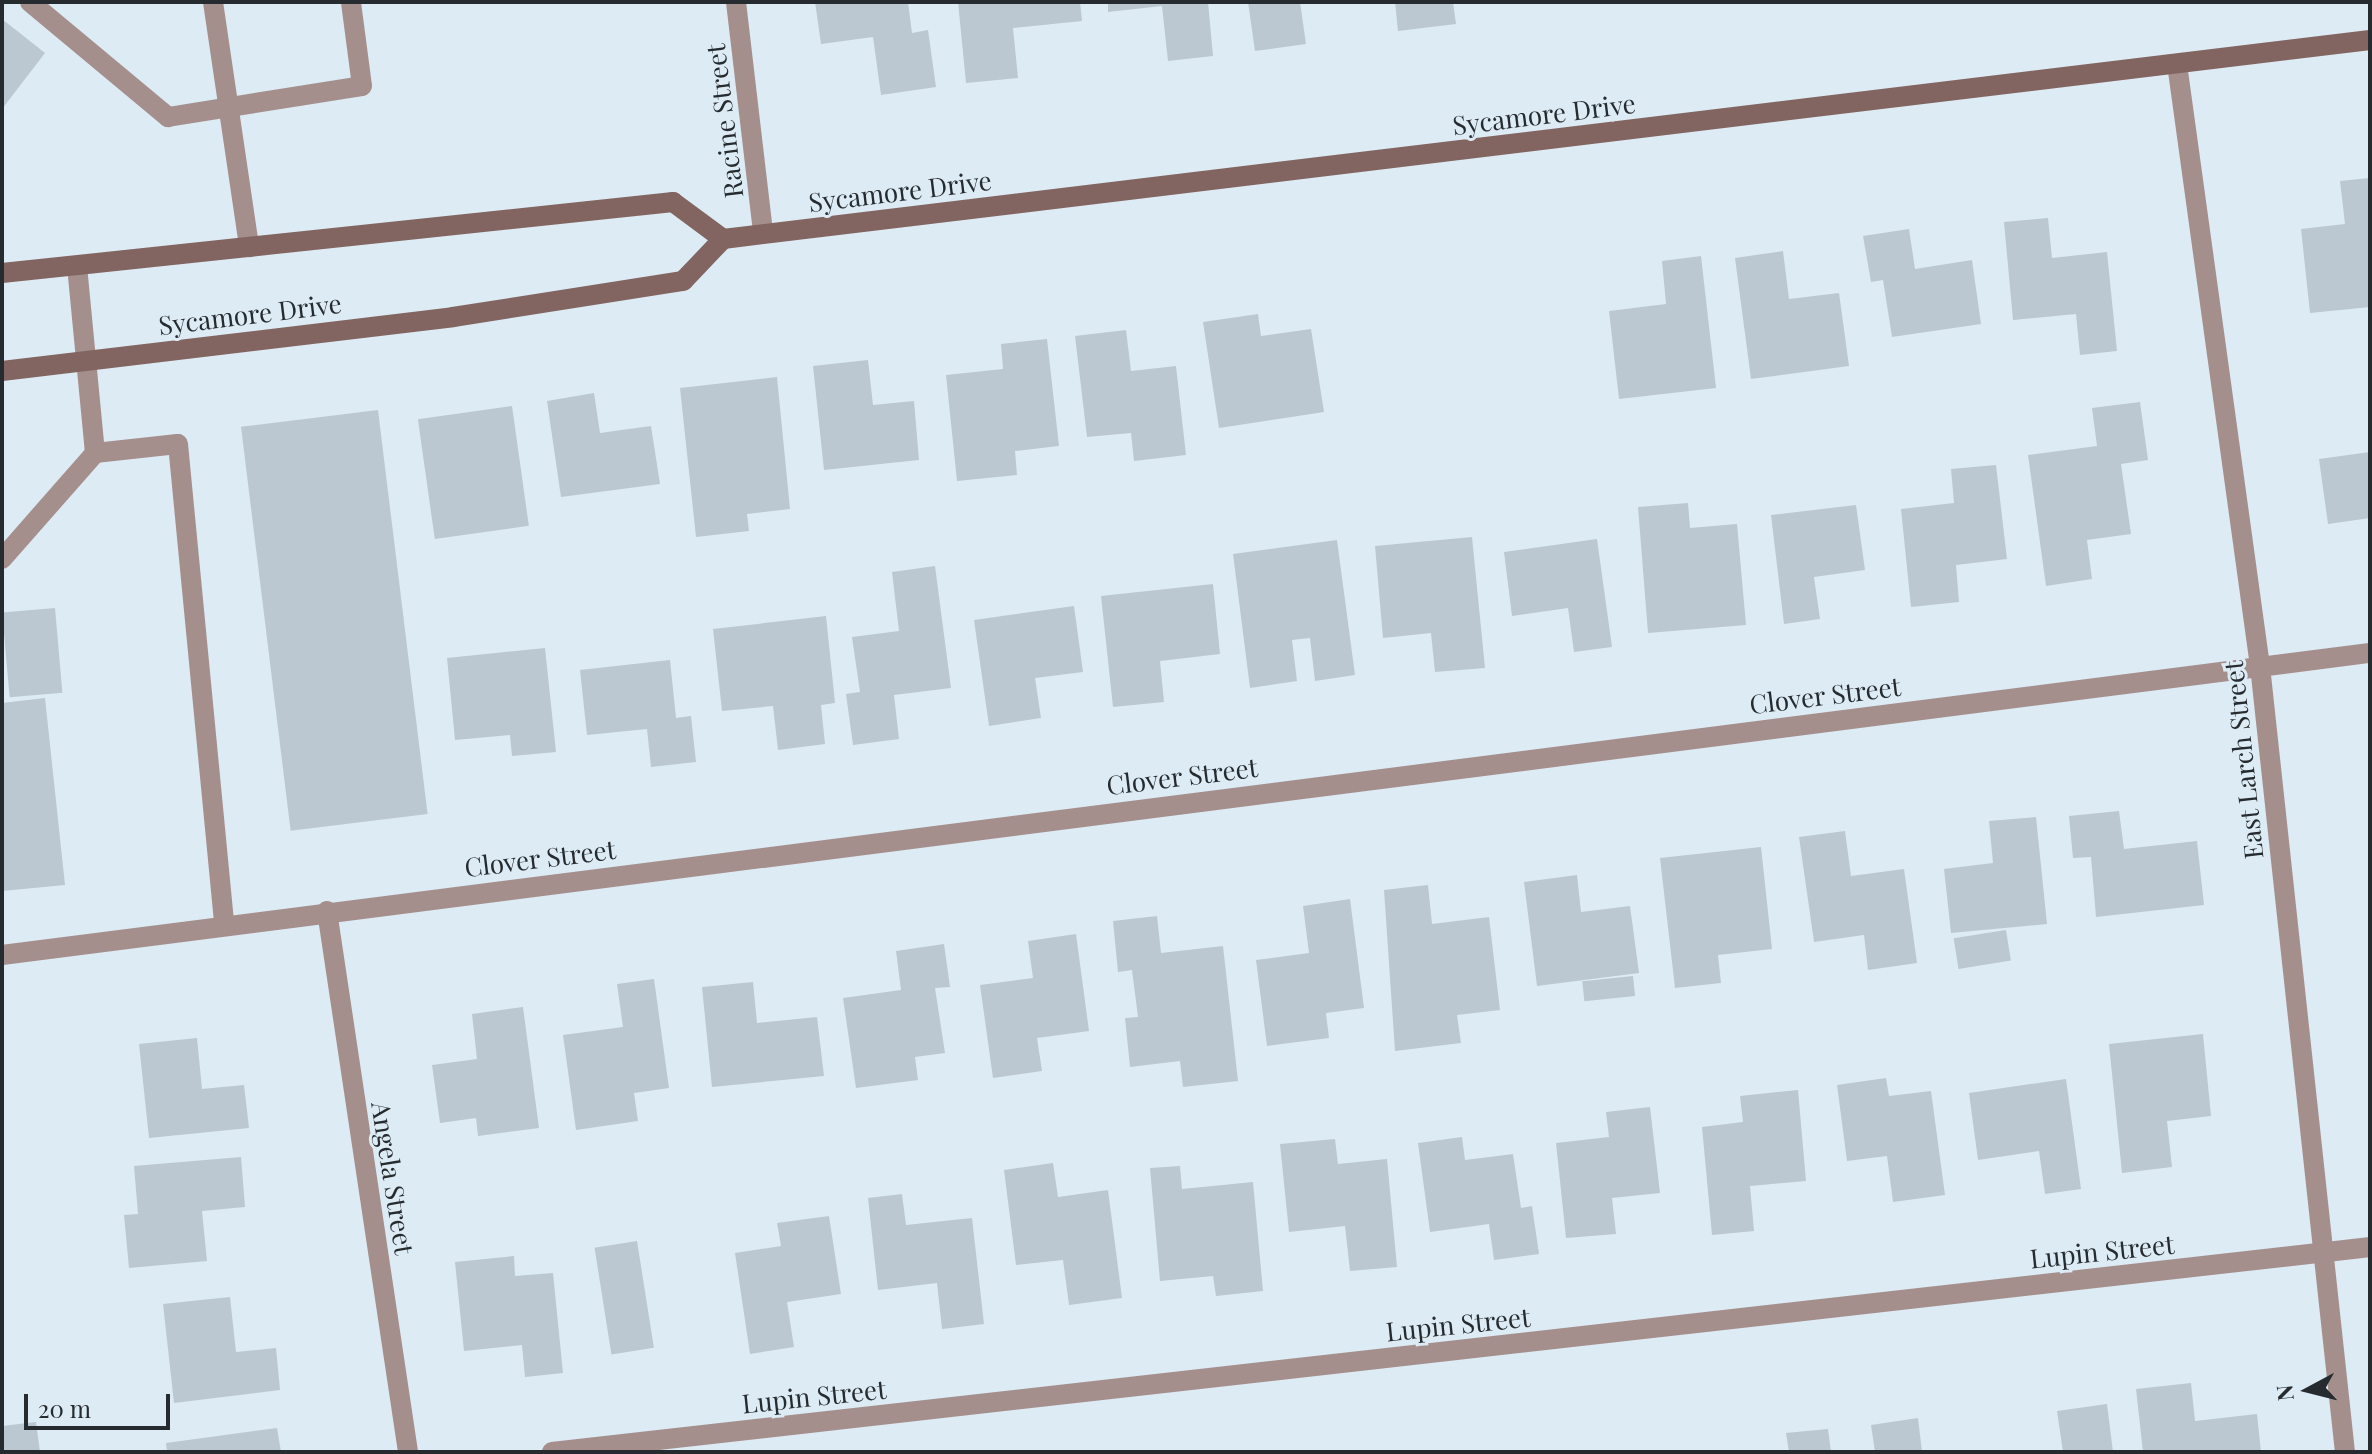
<!DOCTYPE html>
<style>
body{margin:0}
#map{position:relative;width:2372px;height:1454px;overflow:hidden;background:#ddebf5;font-family:"Playfair Display",serif}
div>[style]{position:absolute}
.building>*{inset:0;background:#bbc8d2;transform-origin:0 0}
.service>*{height:20px;margin:-10px;padding:0 10px;transform-origin:10px;border-radius:10px;background:#a48f8d}
.minor>*{height:20px;margin:-10px;padding:0 10px;transform-origin:10px;border-radius:10px;background:#a48f8d}
.secondary>*{height:20px;margin:-10px;padding:0 10px;transform-origin:10px;border-radius:10px;background:#826561}
span{translate:-50% -50%;white-space:nowrap;text-align:center;line-height:1.15;-webkit-text-stroke:6px #ddebf5;paint-order:stroke}
.street-label{font-size:26px;color:#252b2e}
.frame{position:absolute;inset:0;border:4px solid #252b2e;pointer-events:none}
.north{position:absolute;left:2268px;top:1350px;width:80px;height:80px;-webkit-text-stroke:6px #ddebf5;paint-order:stroke;rotate:263deg;font-size:22px;font-weight:700;line-height:32px;text-align:center;color:#252b2e}
.north::after{content:'';display:block;margin:auto;width:28px;height:36px;background:#252b2e;clip-path:polygon(50% 0,100% 100%,50% 72%,0 100%)}
.scale{position:absolute;left:24px;top:1394px;width:146px;height:36px;box-sizing:border-box;border:4px solid #252b2e;border-top:0;padding-left:10px;font-size:24px;line-height:28px;white-space:nowrap;color:#252b2e;-webkit-text-stroke:6px #ddebf5;paint-order:stroke}
</style>
<div id="map">
<div class="building">
<i style="clip-path:polygon(815px 2px,908px 2px,912px 33px,928px 30px,936px 87px,881px 95px,873px 37px,821px 44px)"></i>
<i style="clip-path:polygon(958px 2px,1080px 2px,1082px 21px,1013px 28px,1018px 78px,966px 83px)"></i>
<i style="clip-path:polygon(1108px 2px,1208px 2px,1213px 56px,1168px 61px,1162px 6px,1108px 12px)"></i>
<i style="clip-path:polygon(1248px 2px,1300px 2px,1306px 44px,1255px 51px)"></i>
<i style="clip-path:polygon(1395px 2px,1453px 2px,1456px 24px,1398px 31px)"></i>
<i style="clip-path:polygon(2px 19px,45px 53px,2px 109px)"></i>
<i style="clip-path:polygon(2370px 178px,2370px 307px,2310px 313px,2301px 229px,2345px 224px,2340px 181px)"></i>
<i style="clip-path:polygon(2048px 218px,2052px 258px,2107px 252px,2117px 351px,2080px 355px,2076px 314px,2013px 320px,2004px 222px)"></i>
<i style="clip-path:polygon(1909px 229px,1915px 269px,1972px 260px,1981px 324px,1892px 337px,1883px 280px,1871px 282px,1863px 236px)"></i>
<i style="clip-path:polygon(1783px 251px,1789px 299px,1839px 293px,1849px 366px,1751px 379px,1735px 258px)"></i>
<i style="clip-path:polygon(1701px 256px,1716px 388px,1619px 399px,1609px 311px,1666px 304px,1662px 261px)"></i>
<i style="clip-path:polygon(1258px 314px,1261px 336px,1311px 329px,1324px 412px,1219px 428px,1203px 322px)"></i>
<i style="clip-path:polygon(1126px 330px,1131px 371px,1176px 366px,1186px 455px,1134px 461px,1131px 433px,1087px 437px,1075px 336px)"></i>
<i style="clip-path:polygon(1047px 339px,1059px 446px,1015px 451px,1017px 475px,957px 481px,946px 375px,1003px 369px,1001px 344px)"></i>
<i style="clip-path:polygon(868px 360px,873px 405px,914px 401px,919px 460px,824px 470px,813px 366px)"></i>
<i style="clip-path:polygon(777px 377px,790px 509px,747px 514px,749px 531px,696px 537px,680px 388px)"></i>
<i style="clip-path:polygon(594px 393px,600px 433px,651px 426px,660px 484px,561px 497px,547px 401px)"></i>
<i style="clip-path:polygon(2140px 402px,2148px 460px,2121px 464px,2131px 534px,2087px 540px,2092px 579px,2046px 586px,2028px 455px,2097px 446px,2092px 408px)"></i>
<i style="left:512px;top:406px;width:121px;height:95px;rotate:82deg"></i>
<i style="left:378px;top:410px;width:407px;height:138px;rotate:83deg"></i>
<i style="clip-path:polygon(2370px 452px,2370px 518px,2328px 524px,2319px 459px)"></i>
<i style="clip-path:polygon(1996px 465px,2007px 559px,1956px 565px,1959px 602px,1911px 607px,1901px 509px,1954px 503px,1951px 469px)"></i>
<i style="clip-path:polygon(1688px 503px,1690px 528px,1737px 524px,1746px 625px,1648px 633px,1638px 507px)"></i>
<i style="clip-path:polygon(1856px 505px,1865px 570px,1814px 577px,1820px 619px,1784px 624px,1771px 515px)"></i>
<i style="clip-path:polygon(1472px 537px,1485px 668px,1435px 672px,1431px 633px,1383px 638px,1375px 546px)"></i>
<i style="clip-path:polygon(1597px 539px,1612px 647px,1574px 652px,1568px 608px,1512px 616px,1504px 552px)"></i>
<i style="clip-path:polygon(1337px 540px,1355px 675px,1315px 681px,1310px 638px,1292px 640px,1297px 681px,1250px 688px,1233px 554px)"></i>
<i style="clip-path:polygon(935px 566px,951px 688px,894px 695px,899px 739px,853px 745px,846px 694px,860px 692px,852px 637px,899px 631px,892px 572px)"></i>
<i style="clip-path:polygon(1213px 584px,1220px 654px,1160px 661px,1164px 702px,1113px 707px,1101px 596px)"></i>
<i style="clip-path:polygon(1074px 606px,1083px 672px,1035px 678px,1041px 718px,989px 726px,974px 620px)"></i>
<i style="left:55px;top:608px;width:85px;height:53px;rotate:85deg"></i>
<i style="clip-path:polygon(826px 616px,835px 703px,821px 705px,825px 744px,778px 750px,773px 706px,722px 711px,713px 629px)"></i>
<i style="clip-path:polygon(545px 648px,556px 752px,512px 756px,510px 735px,455px 740px,447px 658px)"></i>
<i style="clip-path:polygon(670px 660px,676px 718px,691px 716px,696px 762px,651px 767px,647px 729px,587px 735px,580px 670px)"></i>
<i style="clip-path:polygon(45px 698px,65px 885px,2px 891px,2px 703px)"></i>
<i style="clip-path:polygon(2119px 811px,2124px 849px,2197px 841px,2204px 905px,2096px 917px,2091px 857px,2073px 858px,2069px 816px)"></i>
<i style="clip-path:polygon(2036px 817px,2047px 924px,1951px 933px,1944px 869px,1993px 863px,1989px 821px)"></i>
<i style="clip-path:polygon(1845px 831px,1851px 876px,1904px 869px,1917px 963px,1868px 970px,1864px 935px,1814px 942px,1799px 837px)"></i>
<i style="clip-path:polygon(1761px 847px,1772px 949px,1718px 955px,1721px 983px,1675px 988px,1660px 858px)"></i>
<i style="clip-path:polygon(1577px 875px,1581px 912px,1630px 906px,1639px 973px,1537px 986px,1524px 882px)"></i>
<i style="clip-path:polygon(1428px 885px,1432px 924px,1489px 917px,1500px 1010px,1457px 1015px,1461px 1043px,1395px 1051px,1384px 890px)"></i>
<i style="clip-path:polygon(1350px 899px,1364px 1008px,1326px 1013px,1329px 1038px,1267px 1046px,1256px 960px,1309px 953px,1303px 906px)"></i>
<i style="clip-path:polygon(1157px 916px,1161px 953px,1223px 946px,1238px 1081px,1183px 1087px,1180px 1061px,1130px 1067px,1125px 1018px,1138px 1017px,1132px 970px,1118px 972px,1113px 921px)"></i>
<i style="left:2006px;top:930px;width:31px;height:53px;rotate:81deg"></i>
<i style="clip-path:polygon(1076px 934px,1089px 1031px,1037px 1038px,1042px 1071px,993px 1078px,980px 985px,1033px 978px,1028px 941px)"></i>
<i style="clip-path:polygon(944px 944px,950px 987px,935px 988px,945px 1053px,915px 1057px,918px 1080px,856px 1088px,843px 998px,901px 990px,896px 951px)"></i>
<i style="left:1633px;top:976px;width:20px;height:51px;rotate:84deg"></i>
<i style="clip-path:polygon(654px 979px,669px 1088px,634px 1093px,638px 1121px,576px 1130px,563px 1035px,623px 1027px,617px 984px)"></i>
<i style="clip-path:polygon(753px 982px,757px 1023px,817px 1017px,824px 1076px,712px 1087px,702px 987px)"></i>
<i style="clip-path:polygon(523px 1007px,539px 1128px,478px 1136px,476px 1118px,440px 1123px,432px 1065px,477px 1059px,472px 1014px)"></i>
<i style="clip-path:polygon(2203px 1034px,2211px 1116px,2167px 1121px,2172px 1167px,2122px 1173px,2109px 1044px)"></i>
<i style="clip-path:polygon(197px 1038px,202px 1089px,244px 1085px,249px 1128px,149px 1138px,139px 1044px)"></i>
<i style="clip-path:polygon(1886px 1078px,1889px 1096px,1931px 1091px,1945px 1195px,1893px 1202px,1887px 1156px,1847px 1161px,1837px 1085px)"></i>
<i style="clip-path:polygon(2066px 1079px,2081px 1189px,2045px 1194px,2039px 1151px,1978px 1160px,1969px 1093px)"></i>
<i style="clip-path:polygon(1798px 1090px,1806px 1181px,1750px 1186px,1754px 1231px,1712px 1235px,1702px 1127px,1743px 1122px,1740px 1096px)"></i>
<i style="clip-path:polygon(1650px 1107px,1660px 1193px,1612px 1198px,1616px 1234px,1566px 1238px,1556px 1143px,1609px 1137px,1606px 1112px)"></i>
<i style="clip-path:polygon(1462px 1137px,1465px 1160px,1513px 1154px,1521px 1208px,1532px 1206px,1539px 1254px,1494px 1260px,1489px 1224px,1430px 1232px,1418px 1143px)"></i>
<i style="clip-path:polygon(1335px 1139px,1338px 1164px,1387px 1159px,1397px 1267px,1350px 1271px,1345px 1226px,1289px 1232px,1280px 1144px)"></i>
<i style="clip-path:polygon(241px 1157px,245px 1207px,202px 1211px,207px 1261px,129px 1268px,124px 1215px,138px 1214px,134px 1166px)"></i>
<i style="clip-path:polygon(1053px 1163px,1058px 1197px,1108px 1190px,1122px 1298px,1069px 1305px,1063px 1260px,1016px 1265px,1004px 1170px)"></i>
<i style="clip-path:polygon(1180px 1166px,1182px 1189px,1253px 1182px,1263px 1291px,1216px 1296px,1213px 1276px,1160px 1281px,1150px 1168px)"></i>
<i style="clip-path:polygon(902px 1194px,906px 1225px,972px 1218px,984px 1324px,942px 1329px,937px 1283px,878px 1290px,868px 1198px)"></i>
<i style="clip-path:polygon(829px 1216px,841px 1294px,787px 1302px,794px 1347px,750px 1354px,735px 1253px,781px 1246px,777px 1223px)"></i>
<i style="left:637px;top:1241px;width:108px;height:43px;rotate:81deg"></i>
<i style="clip-path:polygon(514px 1256px,515px 1276px,553px 1273px,563px 1373px,525px 1377px,522px 1345px,464px 1351px,455px 1262px)"></i>
<i style="clip-path:polygon(230px 1297px,236px 1352px,276px 1348px,280px 1390px,174px 1403px,163px 1304px)"></i>
<i style="clip-path:polygon(2191px 1383px,2195px 1421px,2257px 1414px,2261px 1452px,2143px 1452px,2136px 1389px)"></i>
<i style="clip-path:polygon(2107px 1404px,2113px 1452px,2063px 1452px,2057px 1411px)"></i>
<i style="clip-path:polygon(1918px 1418px,1922px 1452px,1875px 1452px,1871px 1425px)"></i>
<i style="clip-path:polygon(36px 1422px,40px 1452px,2px 1452px,2px 1426px)"></i>
<i style="clip-path:polygon(277px 1428px,281px 1452px,167px 1452px,166px 1443px)"></i>
<i style="clip-path:polygon(1828px 1429px,1831px 1452px,1789px 1452px,1786px 1433px)"></i>
</div>
<div class="service">
<i style="left:30px;top:2px;width:180px;rotate:39.8deg"></i>
<i style="left:168px;top:117px;width:196px;rotate:-9.1deg"></i>
<i style="left:362px;top:86px;width:85px;rotate:-97.5deg"></i>
<i style="left:213px;top:2px;width:248px;rotate:81.6deg"></i>
<i style="left:77px;top:266px;width:188px;rotate:84.5deg"></i>
<i style="left:2px;top:559px;width:141px;rotate:-48.7deg"></i>
<i style="left:95px;top:453px;width:83px;rotate:-6.2deg"></i>
<i style="left:178px;top:444px;width:481px;rotate:84.5deg"></i>
</div>
<div class="minor">
<i style="left:736px;top:2px;width:233px;rotate:83.3deg"></i>
<i style="left:2177px;top:64px;width:608px;rotate:82.15deg"></i>
<i style="left:2260px;top:666px;width:791px;rotate:83.83deg"></i>
<i style="left:327px;top:911px;width:547px;rotate:81.48deg"></i>
<i style="left:2px;top:955px;width:2387px;rotate:-7.27deg"></i>
<i style="left:552px;top:1452px;width:1830px;rotate:-6.43deg"></i>
</div>
<div class="secondary">
<i style="left:2px;top:273px;width:675px;rotate:-6.04deg"></i>
<i style="left:673px;top:202px;width:62px;rotate:36.5deg"></i>
<i style="left:2px;top:371px;width:454px;rotate:-6.8deg"></i>
<i style="left:453px;top:317px;width:233px;rotate:-8.9deg"></i>
<i style="left:683px;top:281px;width:58px;rotate:-46.4deg"></i>
<i style="left:723px;top:239px;width:1659px;rotate:-6.89deg"></i>
</div>
<div class="street-label">
<span style="left:1544px;top:114px;rotate:-7deg">Sycamore Drive</span>
<span style="left:724px;top:121px;rotate:-97deg">Racine Street</span>
<span style="left:900px;top:191px;rotate:-7deg">Sycamore Drive</span>
<span style="left:250px;top:314px;rotate:-7deg">Sycamore Drive</span>
<span style="left:1825px;top:695px;rotate:-7deg">Clover Street</span>
<span style="left:2243px;top:760px;rotate:-96deg">East Larch Street</span>
<span style="left:1182px;top:776px;rotate:-7deg">Clover Street</span>
<span style="left:540px;top:858px;rotate:-7deg">Clover Street</span>
<span style="left:393px;top:1178px;rotate:81deg">Angela Street</span>
<span style="left:2102px;top:1251px;rotate:-6deg">Lupin Street</span>
<span style="left:1458px;top:1324px;rotate:-6deg">Lupin Street</span>
<span style="left:814px;top:1396px;rotate:-6deg">Lupin Street</span>
</div>
<div class="frame"></div>
<div class="north">N</div>
<div class="scale">20 m</div>
</div>
